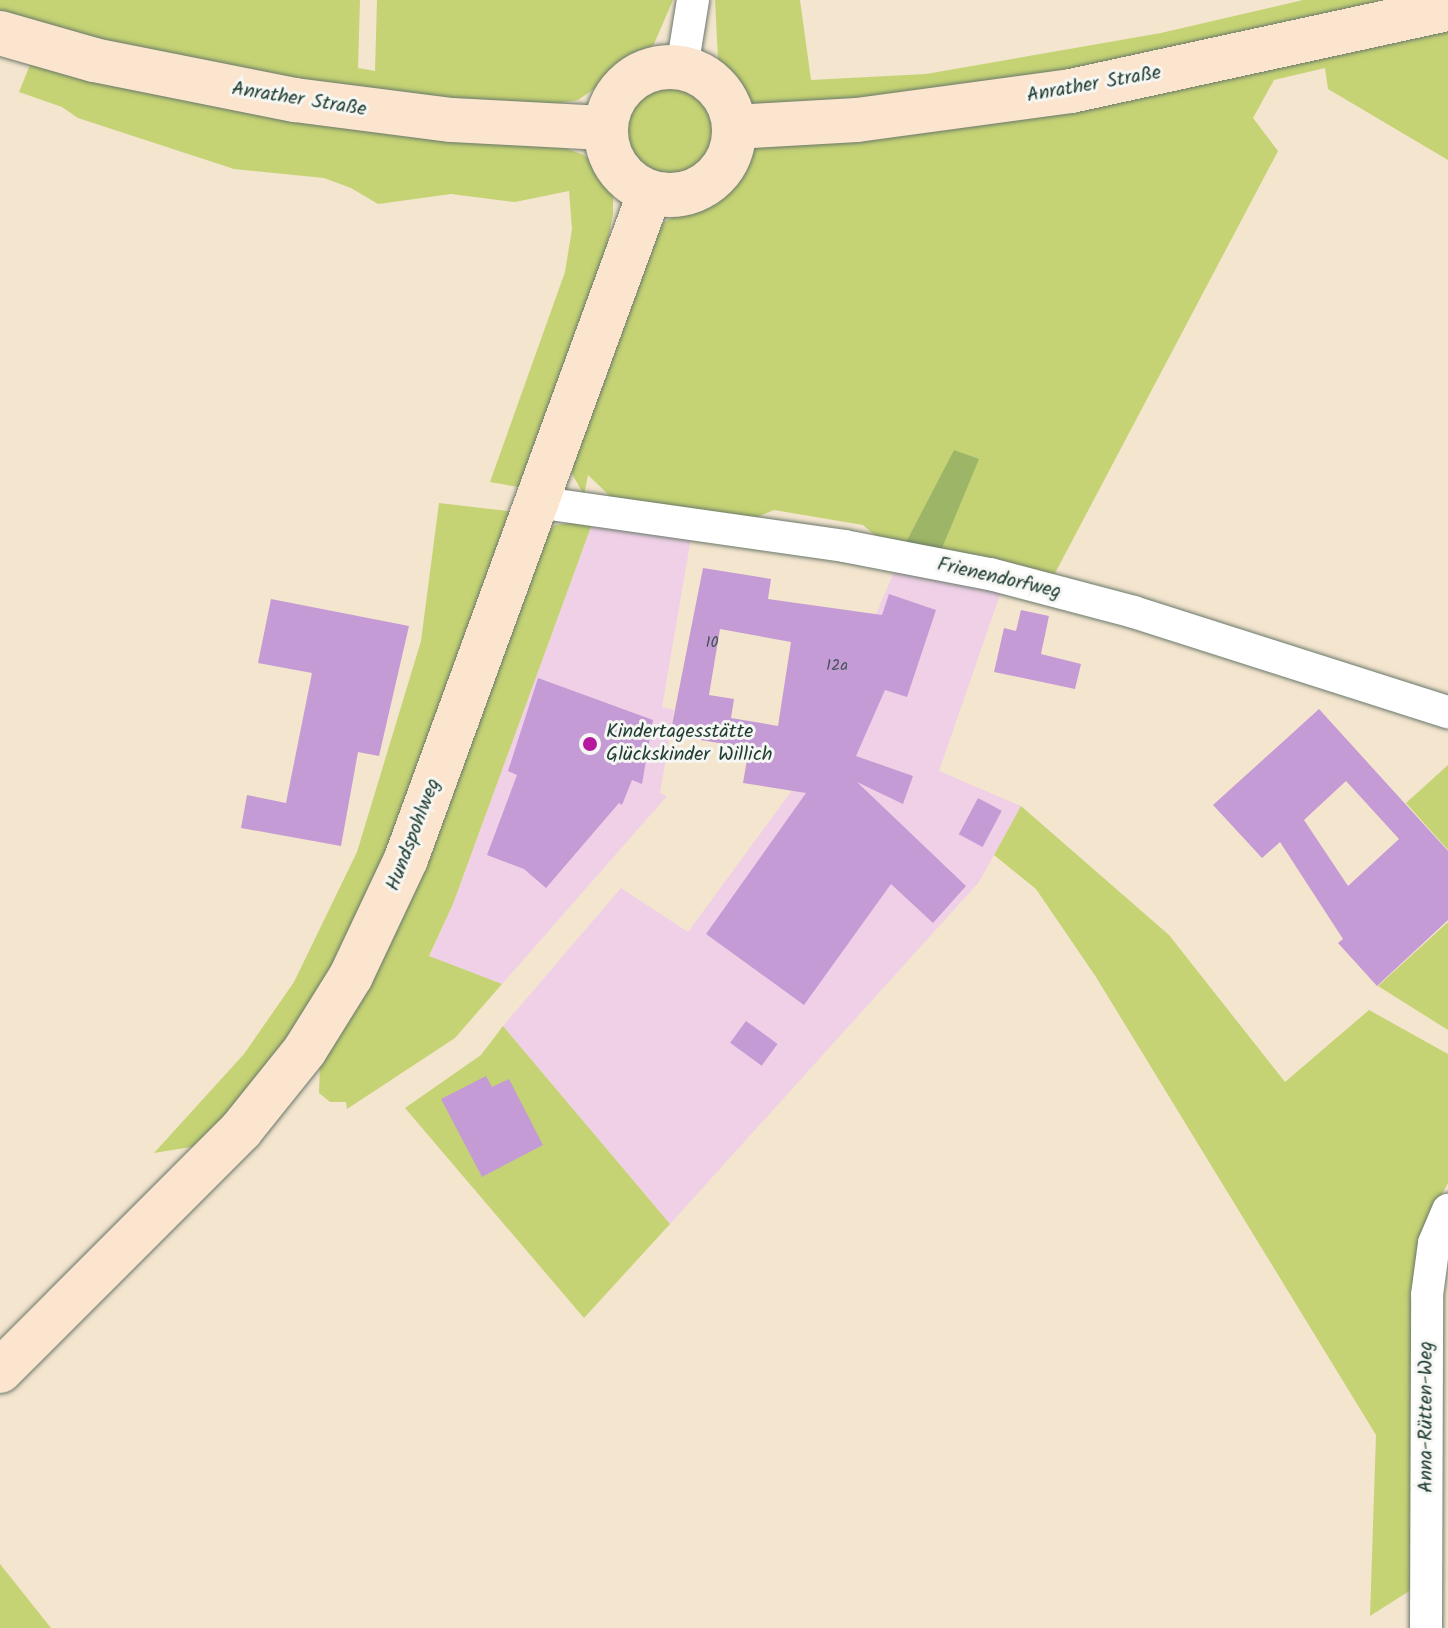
<!DOCTYPE html>
<meta charset="utf-8">
<style>
body{margin:0}
#map{position:relative;width:1448px;height:1628px;overflow:hidden;background:#f4e5cf;font-family:Kalam,sans-serif}
div>[style]{position:absolute}
.built>*{inset:0;background:#efd0e7}
.green>*{inset:0;background:#c5d374}
.round{border-radius:50%}
.forest>*{inset:0;background:#9cb566}
.building>*{inset:0;background:#c59bd5;transform-origin:0 0}
.roads{filter:drop-shadow(0 0 2px #6a786a) drop-shadow(0 0 2px #6a786a)}
.street>*{height:32px;margin:-16px;padding:0 16px;transform-origin:16px;border-radius:16px;background:#fff}
.secondary>*{height:44px;margin:-22px;padding:0 22px;transform-origin:22px;border-radius:22px;background:#fce5cf}
.secondary>.ring{margin:-22px;padding:0;box-sizing:content-box;background:none;border:44px solid #fce5cf;border-radius:50%}
.dots>*{width:22px;height:22px;translate:-50% -50%;box-sizing:border-box;border:4px solid #f6f6f2;border-radius:50%}
span{translate:-50% -50%;white-space:nowrap;text-align:center;line-height:1.15;-webkit-text-stroke:6px #f6f6f2;paint-order:stroke}
.number-label{font-size:16px;color:#48545c}
.number-label span{-webkit-text-stroke-width:0}
.street-label{font-size:20px;color:#1f3d34}
.poi-label{font-size:20px;color:#1f3d34}
.left{translate:0 -50%;text-align:left}
</style>
<div id="map">
<div class="built">
<i style="clip-path:polygon(592px 524px,691px 538px,662px 707px,674px 710px,660px 793px,667px 796px,502px 984px,429px 957px,453px 904px)"></i>
<i style="clip-path:polygon(896px 567px,1003px 586px,939px 771px,1021px 806px,979px 882px,670px 1224px,503px 1026px,621px 888px,688px 932px,815px 759px)"></i>
</div>
<div class="green">
<i style="clip-path:polygon(0 0,360px 0,358px 68px,375px 71px,377px 0,673px 0,654px 44px,638px 59px,578px 100px,541px 106px,325px 90px,0 17px)"></i>
<i style="clip-path:polygon(715px 0,800px 0,811px 80px,926px 74px,1161px 33px,1303px 0,1448px 0,1448px 160px,1328px 89px,1325px 68px,1274px 80px,1253px 118px,1278px 151px,1053px 577px,941px 551px,978px 459px,954px 451px,905px 544px,883px 542px,863px 525px,774px 510px,748px 521px,614px 500px,588px 475px,584px 495px,571px 472px,642px 259px,664px 222px,714px 196px,733px 178px,742px 158px,740px 85px,718px 59px)"></i>
<i style="clip-path:polygon(32px 60px,562px 147px,584px 155px,605px 173px,613px 191px,613px 214px,604px 261px,524px 488px,490px 482px,565px 272px,572px 229px,569px 191px,515px 202px,451px 194px,378px 204px,351px 188px,324px 178px,234px 169px,78px 118px,62px 107px,19px 92px)"></i>
<i class="round" style="left:626px;top:85px;width:90px;height:90px"></i>
<i style="clip-path:polygon(439px 503px,516px 512px,395px 854px,316px 1008px,209px 1144px,154px 1153px,244px 1054px,294px 982px,357px 852px,421px 641px)"></i>
<i style="clip-path:polygon(581px 522px,592px 524px,453px 904px,429px 956px,502px 984px,455px 1038px,347px 1109px,346px 1102px,330px 1102px,319px 1093px,320px 1061px,540px 539px,555px 525px)"></i>
<i style="clip-path:polygon(1448px 765px,1448px 850px,1406px 803px)"></i>
<i style="clip-path:polygon(1021px 806px,1169px 935px,1285px 1082px,1369px 1010px,1448px 1054px,1448px 1183px,1424px 1227px,1415px 1262px,1412px 1316px,1414px 1588px,1370px 1616px,1376px 1435px,1096px 977px,1036px 889px,994px 855px)"></i>
<i style="clip-path:polygon(1448px 922px,1448px 1030px,1378px 986px)"></i>
<i style="clip-path:polygon(503px 1026px,670px 1224px,584px 1318px,405px 1108px,481px 1055px)"></i>
<i style="clip-path:polygon(0 1564px,51px 1628px,0 1628px)"></i>
</div>
<div class="forest">
<i style="clip-path:polygon(954px 450px,979px 459px,941px 551px,905px 544px)"></i>
</div>
<div class="building">
<i style="clip-path:polygon(evenodd,703px 568px,771px 579px,768px 599px,882px 615px,889px 594px,936px 610px,907px 697px,885px 690px,856px 756px,913px 776px,903px 804px,857px 782px,966px 886px,933px 923px,891px 884px,804px 1005px,706px 934px,806px 793px,743px 783px,749px 748px,670px 735px,703px 568px,720px 629px,791px 642px,778px 726px,731px 718px,734px 699px,709px 695px,720px 629px)"></i>
<i style="clip-path:polygon(271px 599px,409px 626px,379px 756px,358px 752px,341px 846px,241px 828px,247px 795px,286px 803px,312px 673px,258px 663px)"></i>
<i style="clip-path:polygon(1021px 610px,1049px 616px,1041px 654px,1081px 664px,1075px 689px,994px 672px,1004px 628px,1016px 631px)"></i>
<i style="clip-path:polygon(538px 678px,653px 720px,642px 784px,632px 780px,622px 805px,619px 803px,546px 888px,524px 869px,487px 855px,517px 775px,508px 771px)"></i>
<i style="clip-path:polygon(evenodd,1319px 709px,1448px 851px,1448px 920px,1377px 986px,1338px 943px,1343px 939px,1280px 842px,1262px 858px,1213px 805px,1319px 709px,1346px 781px,1399px 839px,1348px 886px,1304px 820px,1346px 781px)"></i>
<i style="left:978px;top:798px;width:27px;height:41px;rotate:28deg"></i>
<i style="left:746px;top:1021px;width:39px;height:27px;rotate:36deg"></i>
<i style="clip-path:polygon(486px 1076px,492px 1087px,509px 1079px,543px 1145px,482px 1177px,441px 1099px)"></i>
</div>
<div class="roads">
<div class="street">
<i style="left:682px;top:68px;width:69px;rotate:-80.8deg"></i>
<i style="left:536px;top:502px;width:311px;rotate:8.1deg"></i>
<i style="left:844px;top:546px;width:149px;rotate:10.9deg"></i>
<i style="left:990px;top:574px;width:149px;rotate:14.8deg"></i>
<i style="left:1134px;top:612px;width:330px;rotate:17.7deg"></i>
<i style="left:1426px;top:1628px;width:333px;rotate:-89.8deg"></i>
<i style="left:1427px;top:1295px;width:52px;rotate:-82.3deg"></i>
<i style="left:1434px;top:1243px;width:36px;rotate:-67deg"></i>
</div>
<div class="secondary">
<i style="left:0;top:33px;width:98px;rotate:16deg"></i>
<i style="left:94px;top:60px;width:205px;rotate:11.3deg"></i>
<i style="left:295px;top:100px;width:158px;rotate:7.3deg"></i>
<i style="left:452px;top:120px;width:152px;rotate:3deg"></i>
<i class="ring" style="left:606px;top:67px;width:84px;height:84px"></i>
<i style="left:734px;top:127px;width:123px;rotate:-3.3deg"></i>
<i style="left:857px;top:120px;width:216px;rotate:-7.7deg"></i>
<i style="left:1071px;top:91px;width:386px;rotate:-12.3deg"></i>
<i style="left:0;top:1371px;width:341px;rotate:-45deg"></i>
<i style="left:241px;top:1130px;width:102px;rotate:-51.3deg"></i>
<i style="left:305px;top:1050px;width:87px;rotate:-58.1deg"></i>
<i style="left:351px;top:976px;width:129px;rotate:-64.8deg"></i>
<i style="left:406px;top:859px;width:710px;rotate:-69.91deg"></i>
</div>
</div>
<div class="dots">
<i style="left:590px;top:744px;background:#b5179e"></i>
</div>
<div class="number-label">
<span style="left:712px;top:643px">10</span>
<span style="left:837px;top:666px">12a</span>
</div>
<div class="street-label">
<span style="left:1094px;top:85px;rotate:-10deg">Anrather Straße</span>
<span style="left:299px;top:100px;rotate:9deg">Anrather Straße</span>
<span style="left:999px;top:579px;rotate:13deg">Frienendorfweg</span>
<span style="left:414px;top:835px;rotate:-69deg">Hundspohlweg</span>
<span style="left:1427px;top:1417px;rotate:-90deg">Anna-Rütten-Weg</span>
</div>
<div class="poi-label">
<span class="left" style="left:606px;top:744px">Kindertagesstätte<br>Glückskinder Willich</span>
</div>
</div>
